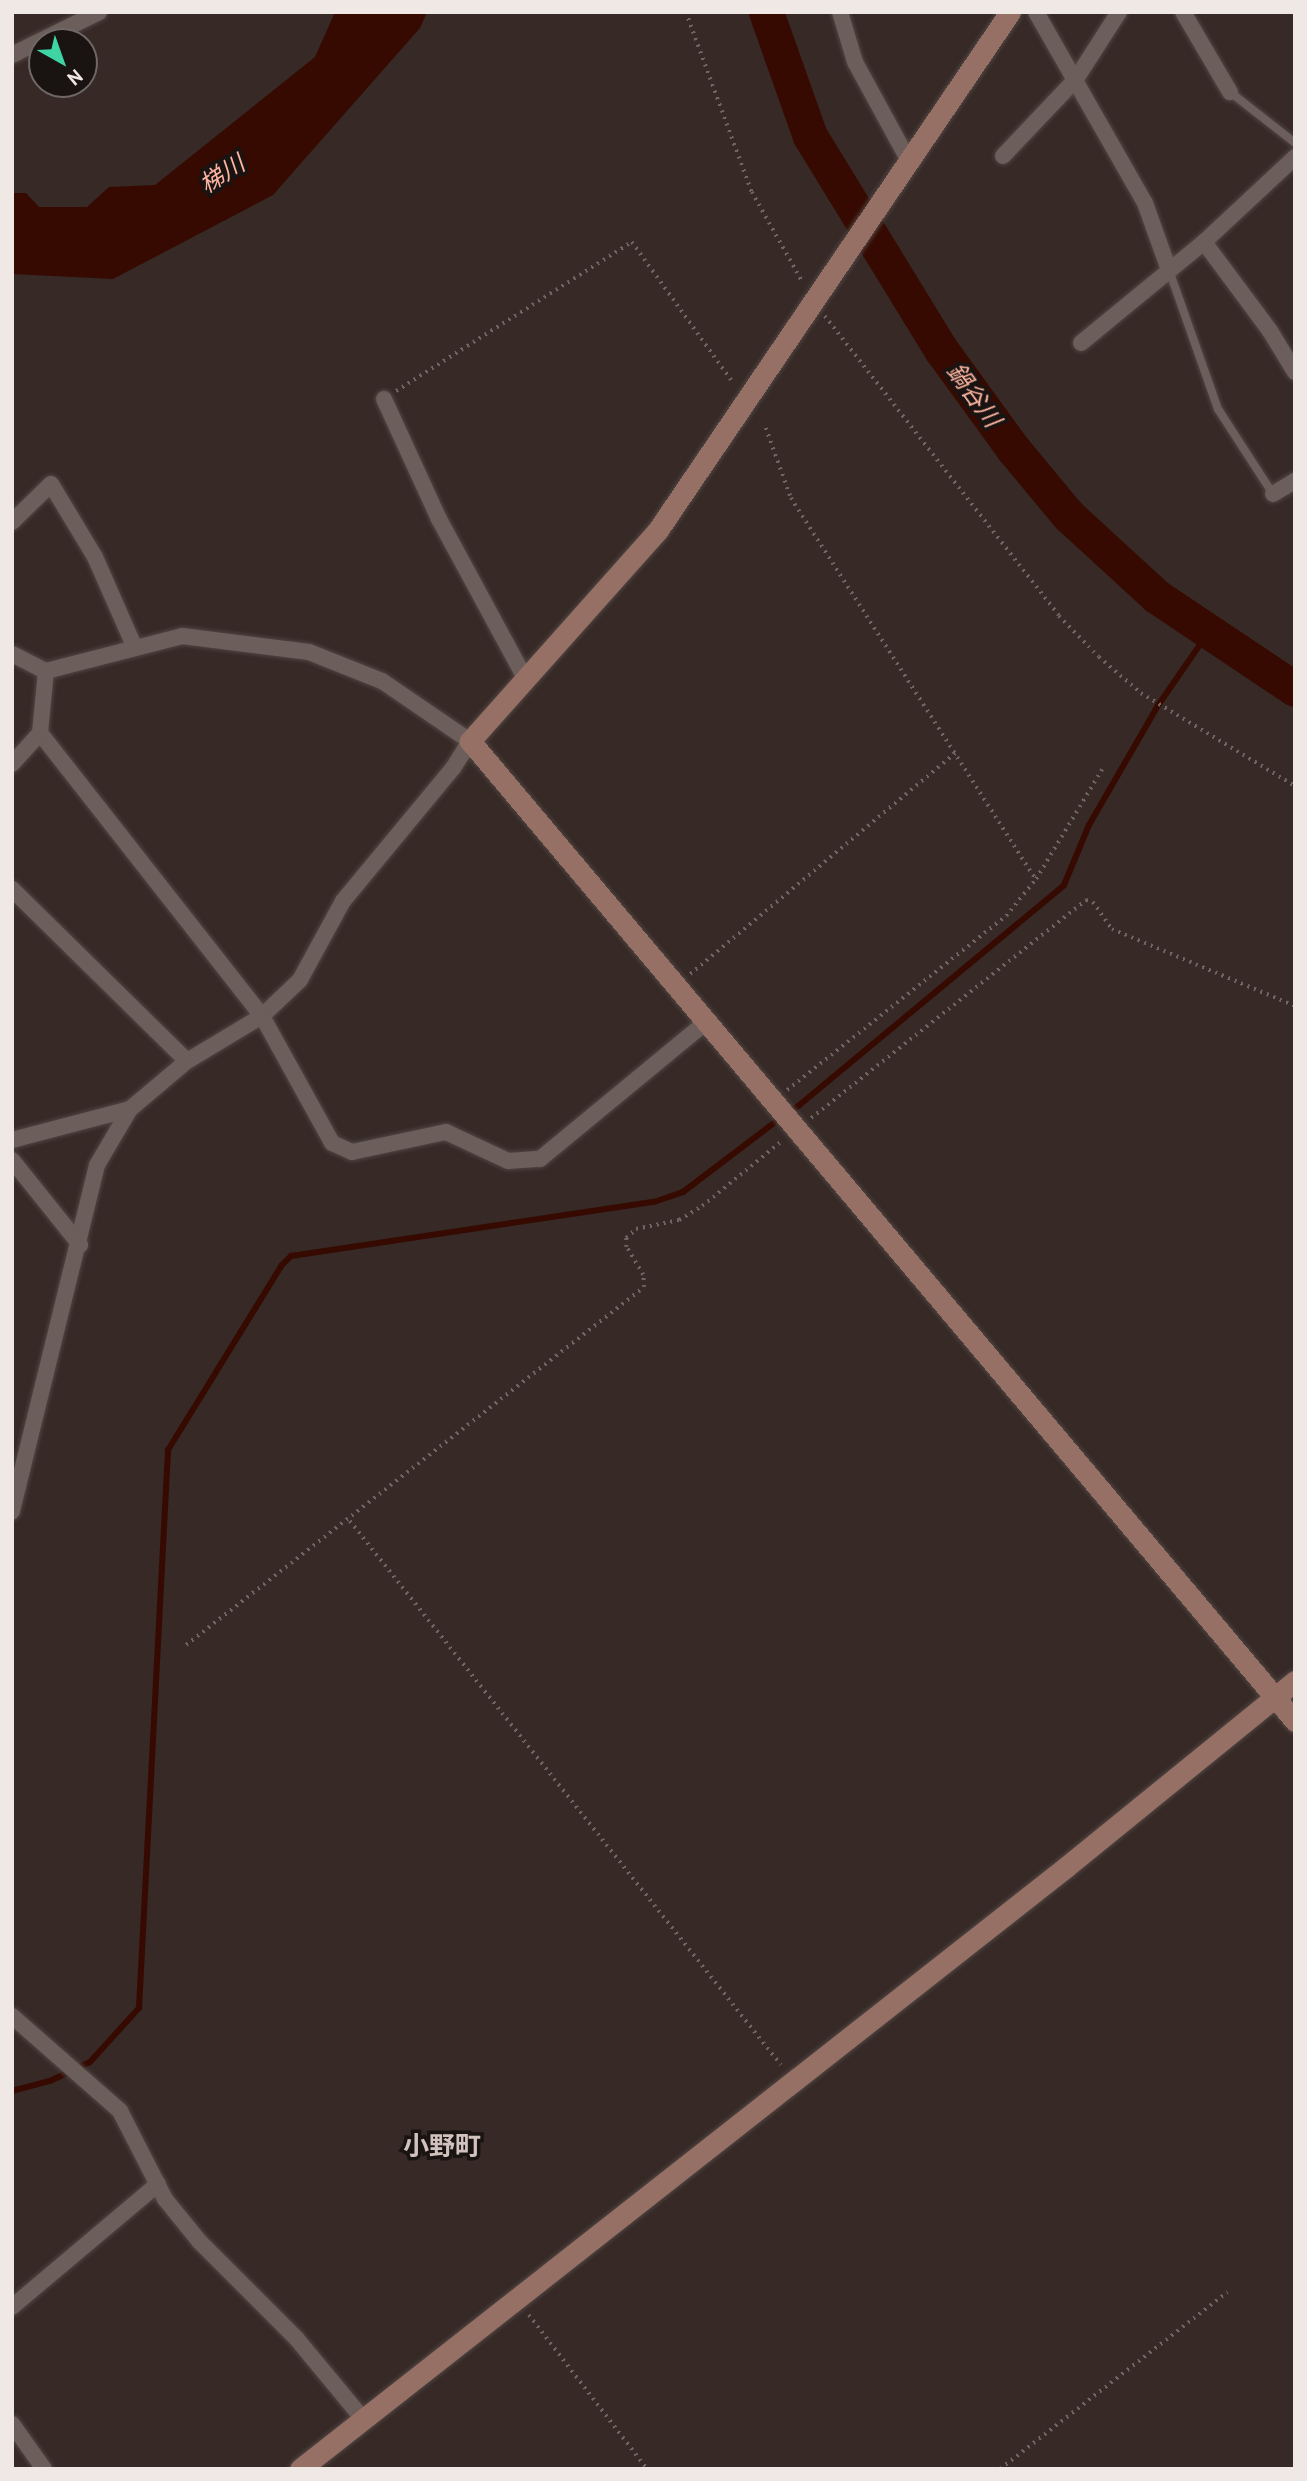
<!DOCTYPE html>
<meta charset="utf-8">
<style>
body{margin:0}
#map{position:relative;width:1307px;height:2481px;overflow:hidden;background:#362926;font-family:"PT Sans","Noto Sans JP",sans-serif}
div>[style]{position:absolute}
.water>*{inset:0;background:#360a01}
.stream>*{height:6px;margin:-3px;padding:0 3px;transform-origin:3px;border-radius:3px;background:#360a01}
.river>*{height:35px;margin:-17.5px;padding:0 17.5px;transform-origin:17.5px;border-radius:17.5px;background:#360a01}
.path>*{height:3.5px;margin-top:-1.75px;transform-origin:0;background:repeating-linear-gradient(90deg,#706562 0 2px,transparent 0 7px)}
.roads{filter:drop-shadow(0 0 2px #504542) drop-shadow(0 0 2px #504542)}
.lane>*{height:8px;margin:-4px;padding:0 4px;transform-origin:4px;border-radius:4px;background:#6c5e5a}
.street>*{height:16px;margin:-8px;padding:0 8px;transform-origin:8px;border-radius:8px;background:#6c5e5a}
.secondary>*{height:21px;margin:-10.5px;padding:0 10.5px;transform-origin:10.5px;border-radius:10.5px;background:#967065}
span{translate:-50% -50%;white-space:nowrap;text-align:center;line-height:1.15;-webkit-text-stroke:7px #191312;paint-order:stroke}
.water-label{font-size:24px;color:#feb4a0;font-style:italic}
.quarter-label{font-size:26px;color:#d2c2bd;font-weight:700}
.frame{position:absolute;inset:0;border:14px solid #f0e8e5;pointer-events:none}
.north{position:absolute;left:28px;top:28px;width:70px;height:70px;box-sizing:border-box;background:#191312;border:2px solid #6f6866;border-radius:50%;rotate:140deg;font-size:19px;font-weight:700;line-height:28px;text-align:center;color:#f0e8e5}
.north::after{content:'';display:block;margin:auto;width:24px;height:32px;background:#3ed4a3;clip-path:polygon(50% 0,100% 100%,50% 72%,0 100%)}
</style>
<div id="map">
<div class="water">
<i style="clip-path:polygon(335px 12px,427px 12px,420px 28px,273px 195px,113px 279px,12px 274px,12px 193px,26px 193px,39px 207px,87px 207px,109px 187px,155px 185px,315px 57px)"></i>
</div>
<div class="stream">
<i style="left:797px;top:1107px;width:347px;rotate:-39.7deg"></i>
<i style="left:1064px;top:885px;width:65px;rotate:-67.4deg"></i>
<i style="left:1089px;top:825px;width:140px;rotate:-60deg"></i>
<i style="left:1159px;top:704px;width:86px;rotate:-55.4deg"></i>
<i style="left:12px;top:2091px;width:39px;rotate:-15deg"></i>
<i style="left:50px;top:2081px;width:44px;rotate:-25.4deg"></i>
<i style="left:90px;top:2062px;width:73px;rotate:-47.8deg"></i>
<i style="left:139px;top:2008px;width:559px;rotate:-87.02deg"></i>
<i style="left:168px;top:1450px;width:217px;rotate:-58.4deg"></i>
<i style="left:282px;top:1265px;width:13px;rotate:-45deg"></i>
<i style="left:291px;top:1256px;width:367px;rotate:-8.5deg"></i>
<i style="left:654px;top:1202px;width:31px;rotate:-19deg"></i>
<i style="left:683px;top:1192px;width:114px;rotate:-37.2deg"></i>
</div>
<div class="river">
<i style="left:766px;top:12px;width:132px;rotate:70.5deg"></i>
<i style="left:810px;top:136px;width:252px;rotate:58.5deg"></i>
<i style="left:942px;top:351px;width:122px;rotate:54deg"></i>
<i style="left:1014px;top:450px;width:85px;rotate:50.3deg"></i>
<i style="left:1068px;top:515px;width:120px;rotate:42.6deg"></i>
<i style="left:1156px;top:596px;width:167px;rotate:33.8deg"></i>
</div>
<div class="path">
<i style="left:686px;top:12px;width:192px;rotate:69.9deg"></i>
<i style="left:752px;top:192px;width:104px;rotate:60.7deg"></i>
<i style="left:825px;top:316px;width:380px;rotate:52deg"></i>
<i style="left:1059px;top:616px;width:57px;rotate:45.7deg"></i>
<i style="left:1099px;top:657px;width:55px;rotate:40.6deg"></i>
<i style="left:1141px;top:693px;width:180px;rotate:31.1deg"></i>
<i style="left:396px;top:391px;width:279px;rotate:-32.3deg"></i>
<i style="left:632px;top:242px;width:170px;rotate:54.3deg"></i>
<i style="left:766px;top:428px;width:74px;rotate:70.3deg"></i>
<i style="left:791px;top:498px;width:453px;rotate:57.3deg"></i>
<i style="left:690px;top:974px;width:345px;rotate:-39.8deg"></i>
<i style="left:787px;top:1090px;width:280px;rotate:-38.5deg"></i>
<i style="left:1006px;top:916px;width:48px;rotate:-51deg"></i>
<i style="left:1036px;top:879px;width:128px;rotate:-59deg"></i>
<i style="left:811px;top:1118px;width:351px;rotate:-38.4deg"></i>
<i style="left:1086px;top:900px;width:7px;rotate:16deg"></i>
<i style="left:1093px;top:902px;width:33px;rotate:55deg"></i>
<i style="left:1112px;top:929px;width:199px;rotate:22.8deg"></i>
<i style="left:350px;top:1521px;width:694px;rotate:51.61deg"></i>
<i style="left:186px;top:1645px;width:581px;rotate:-38.01deg"></i>
<i style="left:644px;top:1287px;width:12px;rotate:-95deg"></i>
<i style="left:643px;top:1275px;width:33px;rotate:-121deg"></i>
<i style="left:626px;top:1247px;width:9px;rotate:-90deg"></i>
<i style="left:626px;top:1238px;width:13px;rotate:-42deg"></i>
<i style="left:636px;top:1229px;width:44px;rotate:-11.8deg"></i>
<i style="left:679px;top:1220px;width:27px;rotate:-31deg"></i>
<i style="left:702px;top:1206px;width:104px;rotate:-39.2deg"></i>
<i style="left:529px;top:2315px;width:194px;rotate:52.5deg"></i>
<i style="left:1000px;top:2469px;width:288px;rotate:-37.9deg"></i>
</div>
<div class="roads">
<div class="lane">
<i style="left:1230px;top:92px;width:83px;rotate:38.1deg"></i>
<i style="left:1169px;top:270px;width:147px;rotate:70.6deg"></i>
<i style="left:1218px;top:409px;width:101px;rotate:57.1deg"></i>
</div>
<div class="street">
<i style="left:840px;top:12px;width:52px;rotate:73.3deg"></i>
<i style="left:855px;top:62px;width:113px;rotate:61.4deg"></i>
<i style="left:1036px;top:12px;width:220px;rotate:60.3deg"></i>
<i style="left:1145px;top:203px;width:71px;rotate:70.3deg"></i>
<i style="left:1183px;top:12px;width:93px;rotate:59.6deg"></i>
<i style="left:12px;top:55px;width:97px;rotate:-26.3deg"></i>
<i style="left:1003px;top:156px;width:106px;rotate:-46.5deg"></i>
<i style="left:1076px;top:79px;width:80px;rotate:-57.3deg"></i>
<i style="left:1204px;top:242px;width:111px;rotate:53.4deg"></i>
<i style="left:1270px;top:331px;width:48px;rotate:58.6deg"></i>
<i style="left:1081px;top:343px;width:159px;rotate:-39.4deg"></i>
<i style="left:1204px;top:242px;width:125px;rotate:-43deg"></i>
<i style="left:384px;top:399px;width:132px;rotate:65.4deg"></i>
<i style="left:439px;top:519px;width:183px;rotate:61.6deg"></i>
<i style="left:1273px;top:494px;width:26px;rotate:-31deg"></i>
<i style="left:12px;top:522px;width:54px;rotate:-44.3deg"></i>
<i style="left:51px;top:484px;width:85px;rotate:58.9deg"></i>
<i style="left:95px;top:557px;width:99px;rotate:66.3deg"></i>
<i style="left:12px;top:654px;width:38px;rotate:27deg"></i>
<i style="left:46px;top:671px;width:140px;rotate:-14.4deg"></i>
<i style="left:182px;top:636px;width:128px;rotate:7.2deg"></i>
<i style="left:309px;top:652px;width:79px;rotate:21.7deg"></i>
<i style="left:382px;top:681px;width:107px;rotate:34.3deg"></i>
<i style="left:470px;top:741px;width:32px;rotate:122deg"></i>
<i style="left:453px;top:768px;width:173px;rotate:129.6deg"></i>
<i style="left:343px;top:901px;width:90px;rotate:118.6deg"></i>
<i style="left:300px;top:980px;width:52px;rotate:136.5deg"></i>
<i style="left:262px;top:1016px;width:87px;rotate:149deg"></i>
<i style="left:187px;top:1061px;width:75px;rotate:139.9deg"></i>
<i style="left:130px;top:1109px;width:65px;rotate:120.5deg"></i>
<i style="left:97px;top:1165px;width:357px;rotate:103.8deg"></i>
<i style="left:40px;top:733px;width:360px;rotate:51.9deg"></i>
<i style="left:262px;top:1016px;width:145px;rotate:61.1deg"></i>
<i style="left:332px;top:1143px;width:22px;rotate:24deg"></i>
<i style="left:352px;top:1152px;width:96px;rotate:-12deg"></i>
<i style="left:446px;top:1132px;width:68px;rotate:25.1deg"></i>
<i style="left:508px;top:1161px;width:32px;rotate:-4deg"></i>
<i style="left:540px;top:1159px;width:214px;rotate:-39.5deg"></i>
<i style="left:12px;top:764px;width:42px;rotate:-47.9deg"></i>
<i style="left:40px;top:733px;width:62px;rotate:-84.5deg"></i>
<i style="left:12px;top:889px;width:245px;rotate:44.5deg"></i>
<i style="left:12px;top:1140px;width:122px;rotate:-14.7deg"></i>
<i style="left:12px;top:1160px;width:109px;rotate:51.3deg"></i>
<i style="left:12px;top:2016px;width:144px;rotate:41.3deg"></i>
<i style="left:120px;top:2111px;width:99px;rotate:62.9deg"></i>
<i style="left:165px;top:2199px;width:55px;rotate:50.9deg"></i>
<i style="left:200px;top:2242px;width:136px;rotate:45deg"></i>
<i style="left:296px;top:2338px;width:105px;rotate:50.4deg"></i>
<i style="left:12px;top:2307px;width:191px;rotate:-40.1deg"></i>
<i style="left:12px;top:2424px;width:55px;rotate:54.6deg"></i>
</div>
<div class="secondary">
<i style="left:1010px;top:12px;width:626px;rotate:124.2deg"></i>
<i style="left:658px;top:530px;width:283px;rotate:131.7deg"></i>
<i style="left:470px;top:741px;width:1281px;rotate:49.91deg"></i>
<i style="left:300px;top:2469px;width:974px;rotate:-38.16deg"></i>
<i style="left:1066px;top:1867px;width:295px;rotate:-39.1deg"></i>
</div>
</div>
<div class="water-label">
<span style="left:222px;top:174px;rotate:-33deg">梯川</span>
<span style="left:974px;top:395px;rotate:54deg">鍋谷川</span>
</div>
<div class="quarter-label">
<span style="left:442px;top:2146px">小野町</span>
</div>
<div class="frame"></div>
<div class="north">N</div>
</div>
